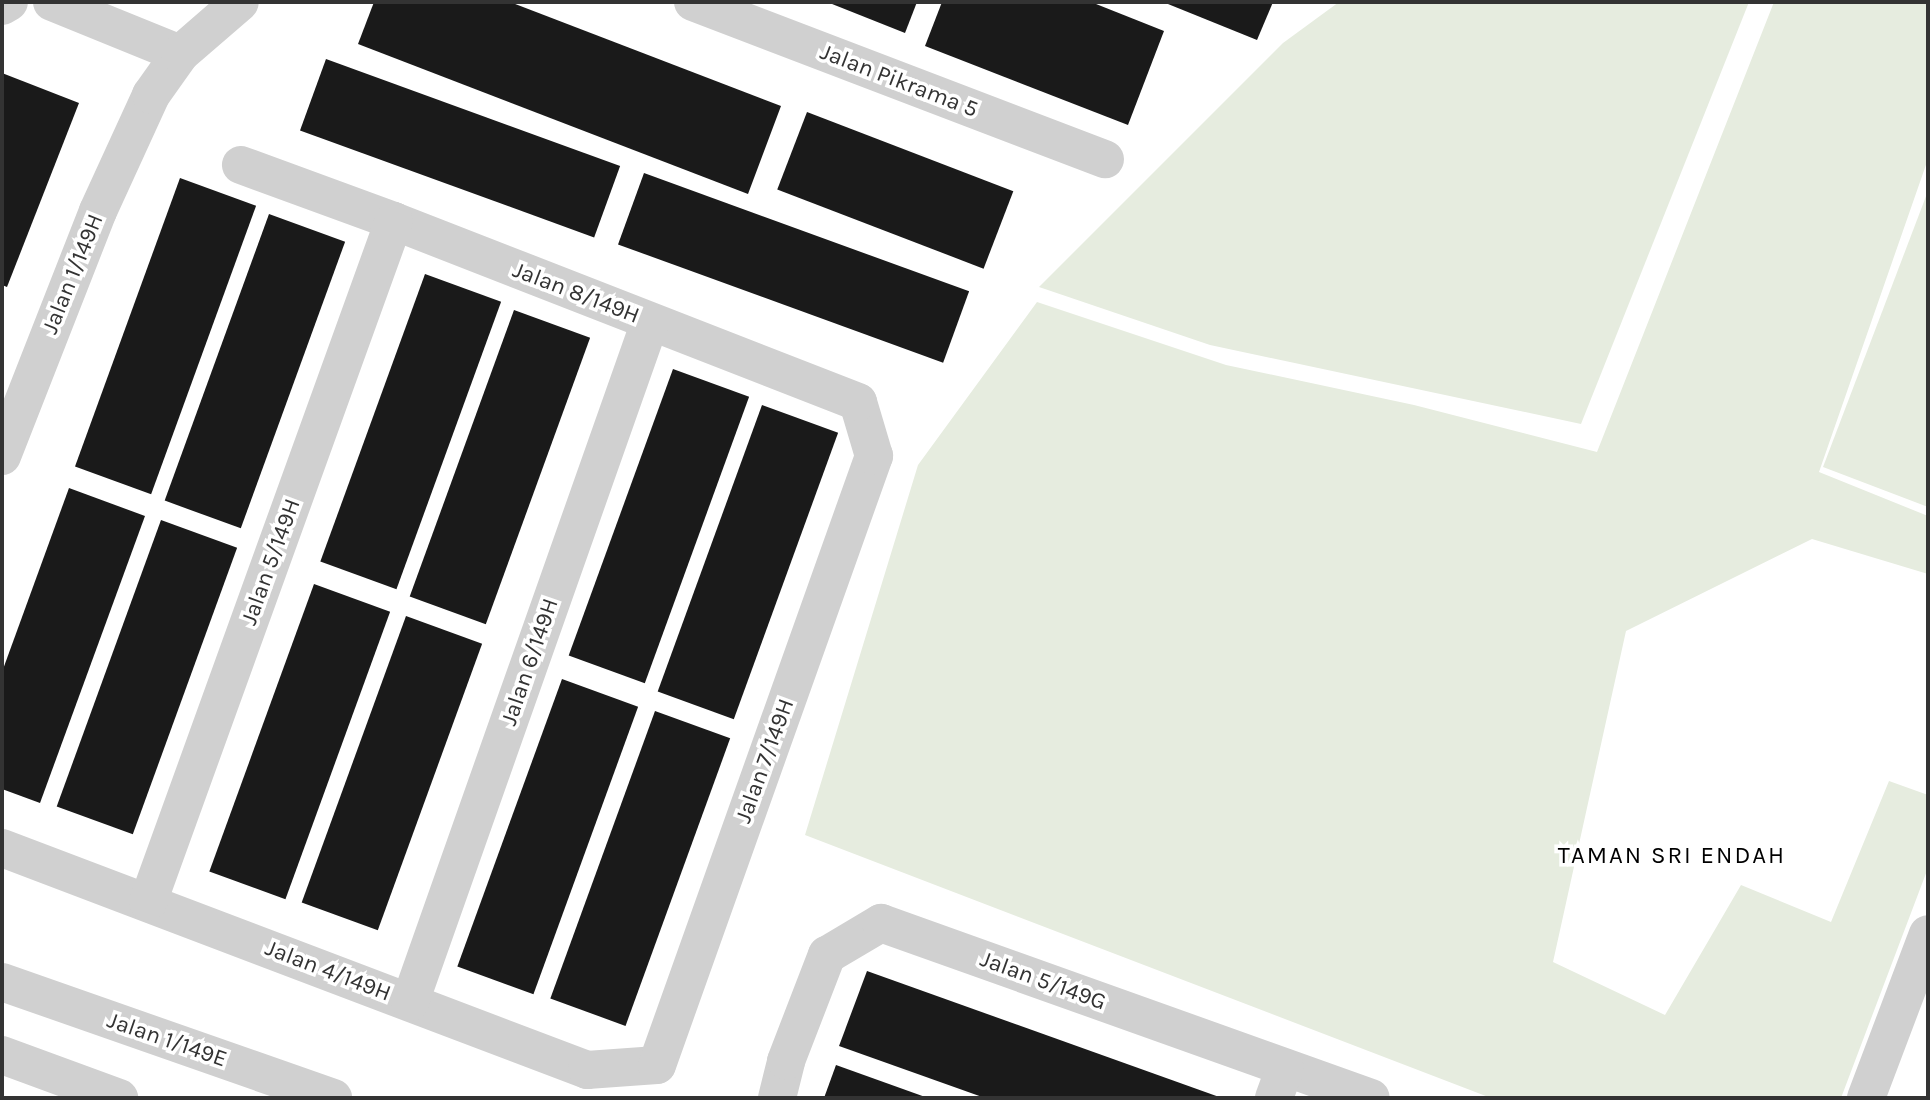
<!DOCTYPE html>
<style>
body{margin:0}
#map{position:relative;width:1930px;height:1100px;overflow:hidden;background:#fff;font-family:Karla,sans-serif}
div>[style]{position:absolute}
.green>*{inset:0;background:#e6ecdf}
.building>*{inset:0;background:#1a1a1a;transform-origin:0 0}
.minor>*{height:38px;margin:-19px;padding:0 19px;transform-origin:19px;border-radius:19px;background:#d0d0d0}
span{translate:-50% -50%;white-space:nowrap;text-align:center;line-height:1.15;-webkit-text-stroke:7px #fff;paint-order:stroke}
.street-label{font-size:23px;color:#333}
.neighbourhood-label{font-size:24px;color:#000;letter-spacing:2px}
.frame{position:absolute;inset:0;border:4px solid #333;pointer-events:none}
</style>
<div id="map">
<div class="green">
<i style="clip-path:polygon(1339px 2px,1749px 2px,1581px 424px,1210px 345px,1039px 287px,1283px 43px)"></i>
<i style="clip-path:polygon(1774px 2px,1928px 2px,1928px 159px,1819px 472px,1928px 516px,1928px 574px,1812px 539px,1626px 631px,1553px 962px,1665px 1015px,1741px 885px,1831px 922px,1889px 781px,1928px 795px,1928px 868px,1841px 1098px,1491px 1098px,805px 835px,918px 465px,1037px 302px,1226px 365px,1414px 405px,1597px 452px)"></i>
<i style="clip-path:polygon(1928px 191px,1928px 507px,1823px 467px)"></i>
</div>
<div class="building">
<i style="clip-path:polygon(374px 2px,510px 2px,781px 106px,748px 194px,358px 44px)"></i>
<i style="clip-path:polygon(827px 2px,917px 2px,905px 33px)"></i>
<i style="clip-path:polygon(942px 2px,1091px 2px,1164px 31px,1128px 125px,925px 46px)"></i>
<i style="clip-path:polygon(1163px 2px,1273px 2px,1257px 40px)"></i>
<i style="left:326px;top:59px;width:313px;height:76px;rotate:20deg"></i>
<i style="clip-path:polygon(2px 73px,79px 103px,7px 287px,2px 285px)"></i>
<i style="left:807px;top:112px;width:221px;height:83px;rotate:21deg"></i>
<i style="left:644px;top:173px;width:346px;height:76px;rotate:20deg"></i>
<i style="left:180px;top:178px;width:81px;height:307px;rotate:20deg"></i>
<i style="left:269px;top:214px;width:81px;height:305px;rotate:20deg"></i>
<i style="left:425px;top:274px;width:81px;height:306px;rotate:20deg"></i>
<i style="left:514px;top:310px;width:81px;height:305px;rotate:20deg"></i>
<i style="left:673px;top:369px;width:81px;height:305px;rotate:20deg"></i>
<i style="left:762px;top:405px;width:81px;height:305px;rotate:20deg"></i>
<i style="clip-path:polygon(69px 488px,145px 516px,40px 803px,2px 789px,2px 672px)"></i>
<i style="left:161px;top:520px;width:81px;height:305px;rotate:20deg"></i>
<i style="left:314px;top:584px;width:81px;height:306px;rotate:20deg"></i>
<i style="left:406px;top:616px;width:81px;height:305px;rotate:20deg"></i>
<i style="left:562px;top:679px;width:81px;height:306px;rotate:20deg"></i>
<i style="left:655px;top:711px;width:80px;height:306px;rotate:20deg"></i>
<i style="clip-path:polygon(867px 971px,1222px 1098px,985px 1098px,839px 1046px)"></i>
<i style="clip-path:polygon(836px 1065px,928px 1098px,824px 1098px)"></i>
</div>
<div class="minor">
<i style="left:52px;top:2px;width:138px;rotate:22.1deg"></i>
<i style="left:693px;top:2px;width:441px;rotate:20.9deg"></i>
<i style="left:2px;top:6px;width:8px;rotate:-30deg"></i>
<i style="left:2px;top:456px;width:263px;rotate:-68.6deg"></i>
<i style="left:98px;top:211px;width:128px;rotate:-65.4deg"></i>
<i style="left:151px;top:95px;width:50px;rotate:-54.7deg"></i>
<i style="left:180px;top:54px;width:79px;rotate:-40.9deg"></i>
<i style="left:2px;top:848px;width:626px;rotate:20.78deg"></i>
<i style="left:587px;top:1070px;width:70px;rotate:-4.1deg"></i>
<i style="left:657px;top:1065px;width:647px;rotate:-70.39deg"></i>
<i style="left:874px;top:456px;width:56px;rotate:-106.5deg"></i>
<i style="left:858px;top:402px;width:498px;rotate:-158.7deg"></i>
<i style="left:394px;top:221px;width:163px;rotate:-159.9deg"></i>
<i style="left:148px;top:902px;width:724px;rotate:-70.14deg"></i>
<i style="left:2px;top:982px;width:351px;rotate:19.3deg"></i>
<i style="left:410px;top:1002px;width:721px;rotate:-70.56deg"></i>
<i style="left:2px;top:1055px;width:125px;rotate:20.2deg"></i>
<i style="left:777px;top:1098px;width:38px;rotate:-76deg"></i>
<i style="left:786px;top:1061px;width:114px;rotate:-68.9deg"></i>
<i style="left:827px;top:955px;width:63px;rotate:-30.7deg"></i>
<i style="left:881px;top:923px;width:520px;rotate:19.65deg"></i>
<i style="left:1274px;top:1098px;width:32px;rotate:-70deg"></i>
<i style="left:1866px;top:1098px;width:175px;rotate:-69.3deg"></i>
</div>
<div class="street-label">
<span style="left:899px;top:81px;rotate:21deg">Jalan Pikrama 5</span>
<span style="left:73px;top:274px;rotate:-68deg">Jalan 1/149H</span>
<span style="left:576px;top:293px;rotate:21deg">Jalan 8/149H</span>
<span style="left:271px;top:562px;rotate:-70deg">Jalan 5/149H</span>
<span style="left:530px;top:662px;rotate:-71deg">Jalan 6/149H</span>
<span style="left:765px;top:761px;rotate:-70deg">Jalan 7/149H</span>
<span style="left:328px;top:971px;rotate:21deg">Jalan 4/149H</span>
<span style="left:1043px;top:981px;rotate:20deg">Jalan 5/149G</span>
<span style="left:167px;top:1040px;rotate:19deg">Jalan 1/149E</span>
</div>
<div class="neighbourhood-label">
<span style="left:1672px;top:856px">TAMAN SRI ENDAH</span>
</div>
<div class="frame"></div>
</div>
